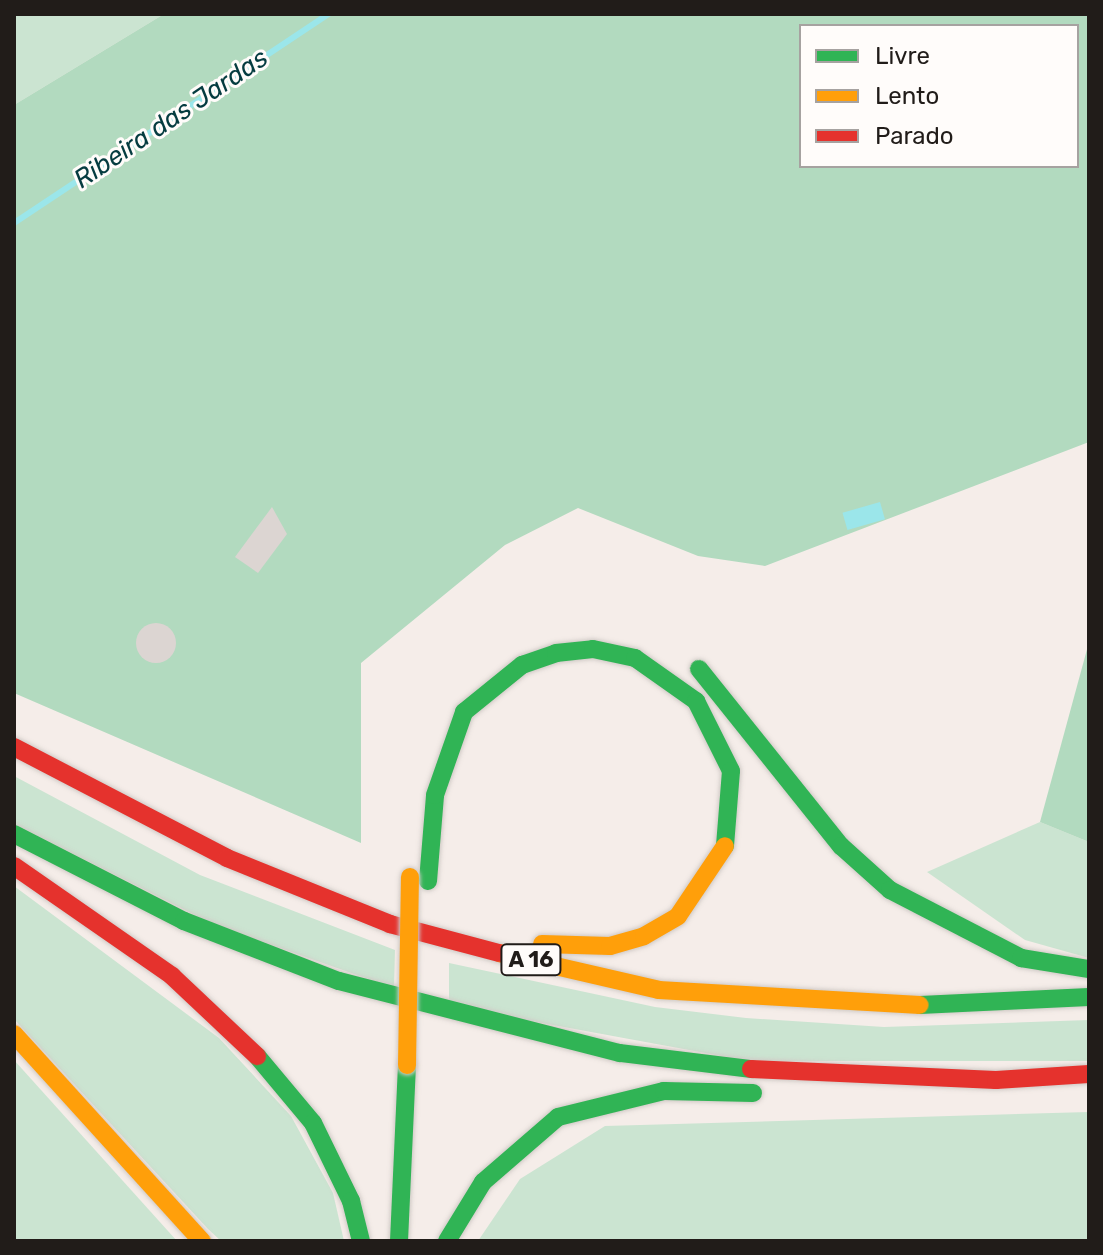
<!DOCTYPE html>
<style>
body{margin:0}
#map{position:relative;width:1103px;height:1255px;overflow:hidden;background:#f5ede9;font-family:Rubik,sans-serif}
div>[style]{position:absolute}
.green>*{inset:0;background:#cbe4d1}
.forest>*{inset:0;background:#b2dabf}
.water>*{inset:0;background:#9be6ea;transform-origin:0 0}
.stream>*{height:6px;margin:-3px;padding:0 3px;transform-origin:3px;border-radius:3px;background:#9be6ea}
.building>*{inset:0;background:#dcd5d2}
.round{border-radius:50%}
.roads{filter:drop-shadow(0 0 2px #d0cac6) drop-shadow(0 0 2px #d0cac6)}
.fast>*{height:18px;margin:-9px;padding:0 9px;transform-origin:9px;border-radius:9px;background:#30b455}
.slow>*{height:18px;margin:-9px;padding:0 9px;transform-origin:9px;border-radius:9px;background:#ff9f0a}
.jam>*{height:18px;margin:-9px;padding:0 9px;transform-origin:9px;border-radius:9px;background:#e5322d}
.bridges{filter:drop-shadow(0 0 2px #d0cac6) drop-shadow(0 0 2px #d0cac6)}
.slow-bridge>*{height:18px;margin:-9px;padding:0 9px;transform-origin:9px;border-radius:9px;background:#ff9f0a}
span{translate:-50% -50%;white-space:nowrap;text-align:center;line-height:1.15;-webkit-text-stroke:6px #fffcfa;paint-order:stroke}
.shield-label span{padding:2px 6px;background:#fffcfa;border:2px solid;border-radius:6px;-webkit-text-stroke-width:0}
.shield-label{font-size:22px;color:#211c19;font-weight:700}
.water-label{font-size:26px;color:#053c40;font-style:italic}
.frame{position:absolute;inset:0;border:16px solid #211c19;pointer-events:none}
.legend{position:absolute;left:799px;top:24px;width:280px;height:144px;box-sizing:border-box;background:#fffcfa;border:2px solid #a6a2a0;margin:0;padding:10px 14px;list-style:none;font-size:24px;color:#211c19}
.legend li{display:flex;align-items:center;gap:16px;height:40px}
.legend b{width:40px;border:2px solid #a6a2a0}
</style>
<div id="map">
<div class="green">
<i style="clip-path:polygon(14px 14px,164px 14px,14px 105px)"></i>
<i style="clip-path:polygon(14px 776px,200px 875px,395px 950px,394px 988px,215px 925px,14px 824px)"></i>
<i style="clip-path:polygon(1040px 822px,1089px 842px,1089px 958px,1025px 940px,927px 872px)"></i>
<i style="clip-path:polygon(14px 886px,219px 1038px,291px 1116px,333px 1193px,344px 1241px,221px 1241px,208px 1229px,14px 1019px)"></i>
<i style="clip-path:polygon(449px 963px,655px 1007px,746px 1018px,884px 1027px,1089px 1020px,1089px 1061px,749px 1061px,449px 1006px)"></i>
<i style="clip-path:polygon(14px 1060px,177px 1241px,14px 1241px)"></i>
<i style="clip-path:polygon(1089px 1112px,1089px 1241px,478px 1241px,520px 1179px,605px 1126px)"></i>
</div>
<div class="forest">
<i style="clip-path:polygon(evenodd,164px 14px,1089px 14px,1089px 442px,765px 566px,698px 556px,578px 508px,505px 545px,361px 663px,361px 843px,14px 693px,14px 105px,164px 14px,801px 26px,1077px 26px,1077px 166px,801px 166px,801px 26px)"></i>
<i style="clip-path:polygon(1089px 642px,1089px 842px,1040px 822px)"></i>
</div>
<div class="water">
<i style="left:880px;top:502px;width:18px;height:39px;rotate:74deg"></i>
</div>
<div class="stream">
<i style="left:14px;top:223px;width:378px;rotate:-33.6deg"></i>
</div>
<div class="building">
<i style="clip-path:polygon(272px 507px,287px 534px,258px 573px,235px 557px)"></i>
<i class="round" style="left:136px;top:623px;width:40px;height:40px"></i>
</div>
<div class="roads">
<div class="fast">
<i style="left:699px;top:669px;width:227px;rotate:51.3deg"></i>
<i style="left:841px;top:846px;width:66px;rotate:41.9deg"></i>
<i style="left:890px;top:890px;width:148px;rotate:27.4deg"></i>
<i style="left:1021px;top:958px;width:69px;rotate:9.2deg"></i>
<i style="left:14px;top:834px;width:191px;rotate:27.1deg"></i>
<i style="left:184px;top:921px;width:166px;rotate:21.2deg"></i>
<i style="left:339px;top:981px;width:290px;rotate:14.4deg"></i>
<i style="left:620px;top:1053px;width:132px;rotate:7deg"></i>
<i style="left:428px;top:881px;width:86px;rotate:-85.3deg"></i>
<i style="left:435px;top:795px;width:88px;rotate:-70.7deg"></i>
<i style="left:464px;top:712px;width:75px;rotate:-39deg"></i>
<i style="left:522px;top:665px;width:36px;rotate:-19deg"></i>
<i style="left:556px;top:653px;width:37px;rotate:-6deg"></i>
<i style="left:593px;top:649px;width:43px;rotate:12.1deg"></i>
<i style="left:635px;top:658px;width:75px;rotate:35.2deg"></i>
<i style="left:696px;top:701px;width:78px;rotate:63.4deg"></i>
<i style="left:731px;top:771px;width:75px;rotate:94.6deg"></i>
<i style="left:920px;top:1005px;width:169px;rotate:-2.7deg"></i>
<i style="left:257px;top:1056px;width:87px;rotate:50.1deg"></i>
<i style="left:313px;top:1123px;width:87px;rotate:64deg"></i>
<i style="left:351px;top:1201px;width:41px;rotate:76deg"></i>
<i style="left:399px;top:1241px;width:176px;rotate:-87.4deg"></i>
<i style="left:447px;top:1241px;width:69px;rotate:-58.6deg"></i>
<i style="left:483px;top:1182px;width:99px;rotate:-40.9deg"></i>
<i style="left:558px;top:1117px;width:109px;rotate:-13.8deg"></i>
<i style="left:664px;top:1091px;width:89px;rotate:1.3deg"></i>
</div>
<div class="slow">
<i style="left:542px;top:944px;width:68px;rotate:1.7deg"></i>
<i style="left:610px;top:946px;width:35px;rotate:-16deg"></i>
<i style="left:644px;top:936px;width:39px;rotate:-30deg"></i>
<i style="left:678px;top:916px;width:84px;rotate:-56.1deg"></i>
<i style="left:499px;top:953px;width:164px;rotate:13deg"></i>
<i style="left:659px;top:990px;width:261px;rotate:3.3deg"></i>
<i style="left:14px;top:1034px;width:280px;rotate:47.8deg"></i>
</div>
<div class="jam">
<i style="left:14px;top:747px;width:240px;rotate:27.5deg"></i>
<i style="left:227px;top:858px;width:176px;rotate:22deg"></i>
<i style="left:390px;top:924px;width:113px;rotate:14.9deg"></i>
<i style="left:14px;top:866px;width:193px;rotate:34.8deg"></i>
<i style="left:172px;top:976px;width:117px;rotate:43.3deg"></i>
<i style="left:751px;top:1069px;width:245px;rotate:2.6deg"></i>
<i style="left:996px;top:1080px;width:93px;rotate:-3.7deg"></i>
</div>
</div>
<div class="bridges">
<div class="slow-bridge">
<i style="left:407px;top:1065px;width:188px;rotate:-89.1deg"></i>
</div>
</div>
<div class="shield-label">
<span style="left:531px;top:960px">A 16</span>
</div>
<div class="water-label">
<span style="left:171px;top:119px;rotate:-34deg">Ribeira das Jardas</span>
</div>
<div class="frame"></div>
<ul class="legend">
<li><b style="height:10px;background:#30b455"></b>Livre</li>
<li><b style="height:10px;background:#ff9f0a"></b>Lento</li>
<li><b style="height:10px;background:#e5322d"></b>Parado</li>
</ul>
</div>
